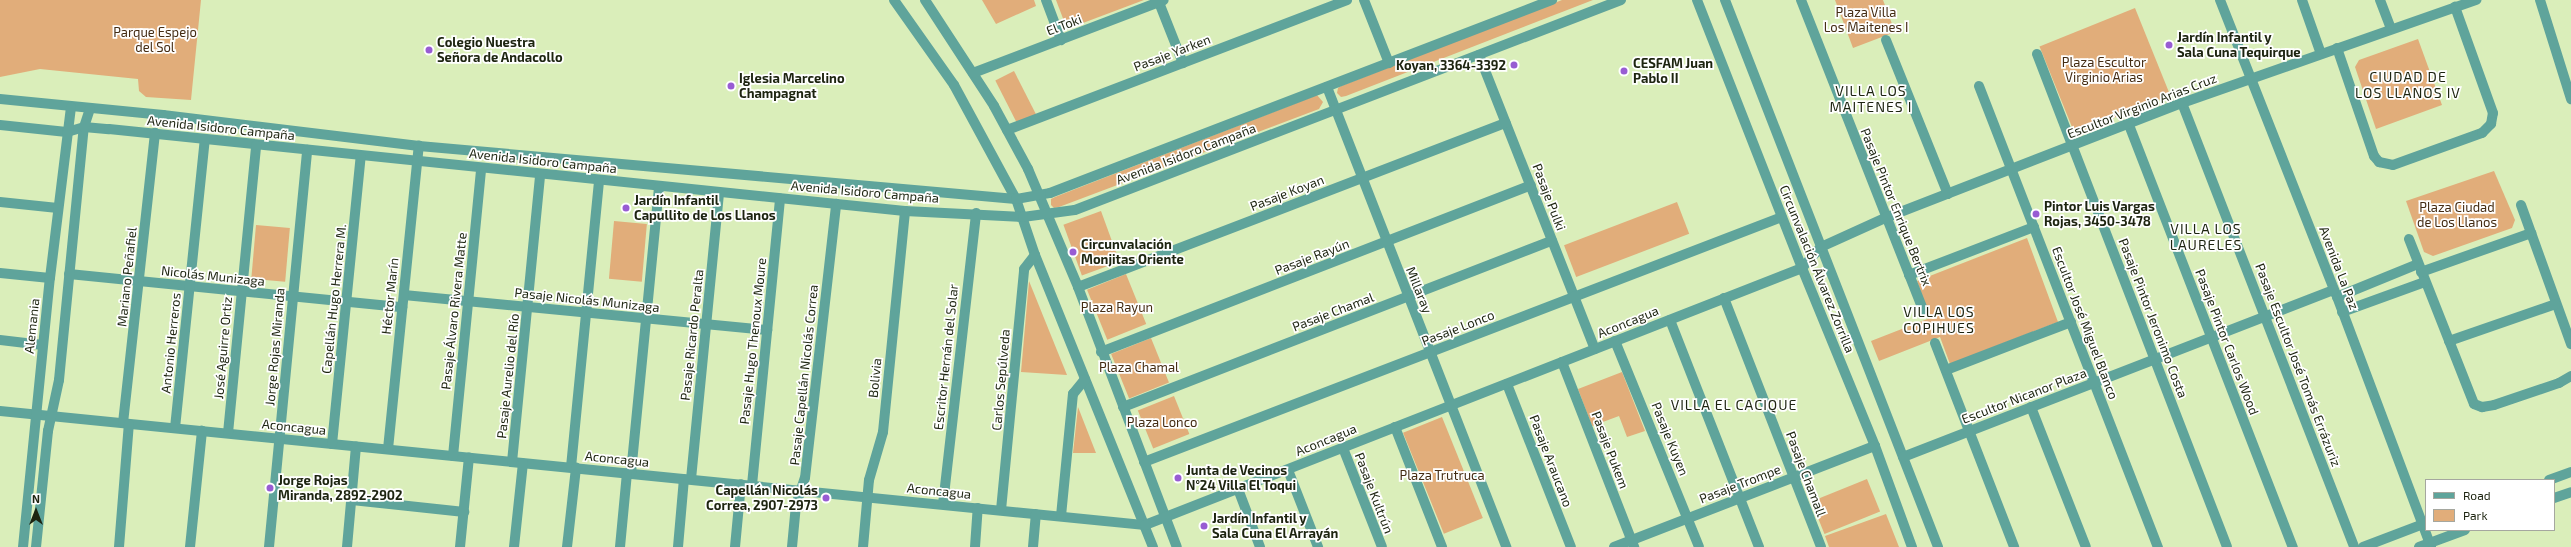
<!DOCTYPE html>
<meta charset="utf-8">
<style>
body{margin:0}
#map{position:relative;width:2571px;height:547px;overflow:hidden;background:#daeeba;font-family:"Exo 2",sans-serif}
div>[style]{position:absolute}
.green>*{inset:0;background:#e1ad7a;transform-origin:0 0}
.minor>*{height:10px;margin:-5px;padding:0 5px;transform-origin:5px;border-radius:5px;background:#5fa49b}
.dots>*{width:11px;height:11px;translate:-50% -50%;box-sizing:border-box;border:2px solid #fff;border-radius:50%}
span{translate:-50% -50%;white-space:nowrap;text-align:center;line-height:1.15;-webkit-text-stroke:3.5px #fff;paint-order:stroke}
.park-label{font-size:13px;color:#442c13}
.street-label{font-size:13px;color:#1d2410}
.poi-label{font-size:13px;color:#1d2410;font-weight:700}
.left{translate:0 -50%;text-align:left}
.right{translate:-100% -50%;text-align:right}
.neighbourhood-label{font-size:14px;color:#1d2410;letter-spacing:1px}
.legend{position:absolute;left:2425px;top:479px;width:130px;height:52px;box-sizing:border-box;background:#fff;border:1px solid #a5a79f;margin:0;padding:5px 7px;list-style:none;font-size:12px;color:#1d2410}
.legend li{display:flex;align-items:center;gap:8px;height:20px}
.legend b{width:20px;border:1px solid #a5a79f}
.north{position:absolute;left:16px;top:491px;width:40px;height:40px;-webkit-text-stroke:3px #fff;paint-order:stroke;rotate:0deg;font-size:11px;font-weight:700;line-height:16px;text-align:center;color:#1d2410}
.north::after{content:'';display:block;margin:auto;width:14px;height:18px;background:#1d2410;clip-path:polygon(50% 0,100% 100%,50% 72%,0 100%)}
</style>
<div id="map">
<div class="green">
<i style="clip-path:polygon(0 0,201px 0,191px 100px,146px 97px,139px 91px,138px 79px,40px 69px,0 77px)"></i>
<i style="clip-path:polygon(982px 0,1034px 0,1036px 6px,996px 24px)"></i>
<i style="clip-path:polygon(1056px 0,1144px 0,1067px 29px)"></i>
<i style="clip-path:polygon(1562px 0,1593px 0,1346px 96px,1341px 97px,1337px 93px,1338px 88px,1341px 86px)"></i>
<i style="clip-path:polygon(1835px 0,1883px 0,1895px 32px,1853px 48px)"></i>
<i style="left:2135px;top:8px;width:94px;height:103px;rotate:68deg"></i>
<i style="clip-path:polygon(2418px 39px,2442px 105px,2376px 129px,2355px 67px,2359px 60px)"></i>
<i style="left:1014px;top:71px;width:49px;height:21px;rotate:63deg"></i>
<i style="clip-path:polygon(1317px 95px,1323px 102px,1319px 109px,1059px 207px,1054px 208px,1051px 205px,1051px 199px,1055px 197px)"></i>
<i style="clip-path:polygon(2494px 171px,2515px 220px,2512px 228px,2433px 256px,2424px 252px,2406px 201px)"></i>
<i style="left:1677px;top:202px;width:34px;height:121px;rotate:69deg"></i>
<i style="left:1101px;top:211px;width:54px;height:40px;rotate:70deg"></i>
<i style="left:614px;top:221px;width:33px;height:58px;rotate:5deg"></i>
<i style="left:256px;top:225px;width:34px;height:54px;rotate:5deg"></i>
<i style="clip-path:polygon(2027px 238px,2058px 322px,1950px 364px,1940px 337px,1879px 361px,1871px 341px,1930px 318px,1917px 281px)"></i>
<i style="left:1126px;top:274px;width:54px;height:42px;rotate:68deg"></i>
<i style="clip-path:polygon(1029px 281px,1067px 375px,1021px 372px)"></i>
<i style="left:1151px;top:338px;width:48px;height:43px;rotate:68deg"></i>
<i style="clip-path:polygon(1622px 372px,1645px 431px,1627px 437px,1619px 416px,1592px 426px,1578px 389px)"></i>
<i style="left:1174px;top:396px;width:41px;height:39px;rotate:68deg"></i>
<i style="clip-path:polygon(1078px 407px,1096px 453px,1073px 453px)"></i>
<i style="left:1442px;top:417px;width:109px;height:42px;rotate:68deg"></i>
<i style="left:1867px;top:479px;width:35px;height:60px;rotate:68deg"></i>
<i style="clip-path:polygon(1886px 514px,1899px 547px,1829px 547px,1825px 536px)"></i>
</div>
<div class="minor">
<i style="left:894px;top:0;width:104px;rotate:54.8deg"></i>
<i style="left:954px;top:85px;width:130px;rotate:61.5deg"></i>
<i style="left:1016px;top:199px;width:59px;rotate:71.3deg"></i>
<i style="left:1035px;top:255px;width:315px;rotate:68deg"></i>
<i style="left:925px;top:0;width:126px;rotate:56.9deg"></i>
<i style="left:994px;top:106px;width:72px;rotate:61.6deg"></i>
<i style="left:1028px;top:169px;width:128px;rotate:67deg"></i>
<i style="left:1078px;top:287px;width:278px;rotate:69.2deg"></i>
<i style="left:1046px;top:0;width:43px;rotate:69.4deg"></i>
<i style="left:1158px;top:0;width:68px;rotate:68.4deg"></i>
<i style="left:1364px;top:0;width:68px;rotate:68.4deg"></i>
<i style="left:1697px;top:0;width:288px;rotate:68.6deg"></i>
<i style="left:1802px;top:268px;width:192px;rotate:67.7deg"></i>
<i style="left:1875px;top:446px;width:108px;rotate:69.9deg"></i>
<i style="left:1725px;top:0;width:587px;rotate:68.72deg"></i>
<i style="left:1801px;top:0;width:335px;rotate:68.5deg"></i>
<i style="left:2220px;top:0;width:316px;rotate:68.5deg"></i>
<i style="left:2336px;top:294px;width:270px;rotate:69.4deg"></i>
<i style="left:2302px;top:0;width:57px;rotate:70.6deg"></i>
<i style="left:2380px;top:0;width:31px;rotate:69deg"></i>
<i style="left:2540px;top:0;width:104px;rotate:72.6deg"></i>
<i style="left:1886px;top:40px;width:166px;rotate:68.1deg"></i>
<i style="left:2337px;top:48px;width:114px;rotate:71.1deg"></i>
<i style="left:2374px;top:156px;width:8px;rotate:50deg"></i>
<i style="left:2379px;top:162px;width:14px;rotate:12deg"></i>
<i style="left:2393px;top:165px;width:95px;rotate:-19.8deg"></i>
<i style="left:2482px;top:133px;width:13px;rotate:-45deg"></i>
<i style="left:2491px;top:124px;width:11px;rotate:-80deg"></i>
<i style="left:2493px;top:113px;width:113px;rotate:-109.7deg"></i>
<i style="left:2037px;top:54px;width:528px;rotate:68.92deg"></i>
<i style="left:1479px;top:55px;width:316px;rotate:68.5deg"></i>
<i style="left:973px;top:73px;width:204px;rotate:-20.9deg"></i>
<i style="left:1979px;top:86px;width:495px;rotate:68.8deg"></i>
<i style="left:1327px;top:87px;width:494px;rotate:68.7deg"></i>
<i style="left:0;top:99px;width:164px;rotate:5.6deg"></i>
<i style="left:163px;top:115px;width:258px;rotate:6.9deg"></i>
<i style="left:419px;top:146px;width:599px;rotate:5.07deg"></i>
<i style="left:1016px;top:199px;width:35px;rotate:-10deg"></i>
<i style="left:1050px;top:193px;width:538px;rotate:-21.03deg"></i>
<i style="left:2182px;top:103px;width:476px;rotate:68.8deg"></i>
<i style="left:0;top:125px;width:67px;rotate:6deg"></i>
<i style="left:67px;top:132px;width:18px;rotate:-16deg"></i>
<i style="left:84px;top:127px;width:25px;rotate:5deg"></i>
<i style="left:109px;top:129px;width:800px;rotate:5.88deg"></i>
<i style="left:905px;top:211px;width:118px;rotate:2.9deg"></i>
<i style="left:1023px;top:217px;width:52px;rotate:-7.7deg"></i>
<i style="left:1075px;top:210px;width:585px;rotate:-21.04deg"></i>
<i style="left:2129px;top:125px;width:453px;rotate:68.8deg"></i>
<i style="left:1007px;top:130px;width:364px;rotate:-20.9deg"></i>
<i style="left:0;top:202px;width:58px;rotate:5.9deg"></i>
<i style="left:2521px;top:205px;width:148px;rotate:70.2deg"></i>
<i style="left:2409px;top:239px;width:177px;rotate:68.5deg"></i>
<i style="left:2474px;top:404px;width:9px;rotate:21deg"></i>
<i style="left:2482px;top:407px;width:12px;rotate:-9deg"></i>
<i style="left:2494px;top:405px;width:69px;rotate:-18.7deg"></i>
<i style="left:2559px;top:383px;width:14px;rotate:-30deg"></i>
<i style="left:2421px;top:272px;width:117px;rotate:-19.5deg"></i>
<i style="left:0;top:273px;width:50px;rotate:5.7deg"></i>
<i style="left:69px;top:274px;width:335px;rotate:5.7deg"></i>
<i style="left:1909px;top:275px;width:134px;rotate:-21deg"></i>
<i style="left:1078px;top:287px;width:458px;rotate:-21deg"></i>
<i style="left:404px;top:295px;width:365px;rotate:5.5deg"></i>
<i style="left:2337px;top:297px;width:87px;rotate:-22.2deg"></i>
<i style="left:1724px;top:298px;width:267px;rotate:68.7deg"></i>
<i style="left:2342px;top:312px;width:88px;rotate:-19.9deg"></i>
<i style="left:1670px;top:320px;width:244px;rotate:68.6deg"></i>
<i style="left:0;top:340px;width:43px;rotate:6.6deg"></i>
<i style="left:1615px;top:341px;width:222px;rotate:67.8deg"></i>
<i style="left:2449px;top:341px;width:113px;rotate:-19.1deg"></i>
<i style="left:1935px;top:343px;width:219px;rotate:68.8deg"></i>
<i style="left:1101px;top:352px;width:461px;rotate:-21.2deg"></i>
<i style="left:1562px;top:362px;width:199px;rotate:68.7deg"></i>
<i style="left:1946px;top:370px;width:134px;rotate:-21deg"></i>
<i style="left:1507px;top:384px;width:175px;rotate:68.6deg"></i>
<i style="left:1123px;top:407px;width:460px;rotate:-21.2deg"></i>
<i style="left:2031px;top:407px;width:150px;rotate:68.6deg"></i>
<i style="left:0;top:411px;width:1151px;rotate:5.69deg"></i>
<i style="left:1145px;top:525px;width:705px;rotate:-21.36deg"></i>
<i style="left:1802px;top:268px;width:28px;rotate:-48deg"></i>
<i style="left:1821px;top:247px;width:70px;rotate:-24.4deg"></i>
<i style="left:1885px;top:218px;width:318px;rotate:-21.2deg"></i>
<i style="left:2182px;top:103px;width:312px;rotate:-19.3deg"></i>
<i style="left:123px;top:423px;width:292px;rotate:-83.7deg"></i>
<i style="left:1395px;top:427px;width:129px;rotate:68.6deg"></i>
<i style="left:175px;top:428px;width:290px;rotate:-84.1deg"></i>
<i style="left:228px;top:433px;width:289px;rotate:-84.4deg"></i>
<i style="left:332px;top:444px;width:289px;rotate:-84.3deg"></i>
<i style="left:1343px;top:448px;width:106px;rotate:68.5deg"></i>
<i style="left:388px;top:449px;width:305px;rotate:-84.2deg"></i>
<i style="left:453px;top:456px;width:289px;rotate:-84.4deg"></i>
<i style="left:1903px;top:457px;width:462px;rotate:-21.2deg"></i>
<i style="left:512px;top:462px;width:289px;rotate:-84.4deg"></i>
<i style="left:1144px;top:462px;width:683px;rotate:-21.01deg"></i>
<i style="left:571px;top:467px;width:288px;rotate:-84.4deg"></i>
<i style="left:1288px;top:470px;width:83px;rotate:68.7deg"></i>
<i style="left:631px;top:473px;width:288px;rotate:-84.4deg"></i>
<i style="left:691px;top:479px;width:288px;rotate:-84.4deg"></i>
<i style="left:2549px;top:480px;width:23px;rotate:-20deg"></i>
<i style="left:752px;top:485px;width:288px;rotate:-84.4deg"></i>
<i style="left:1238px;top:489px;width:62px;rotate:69.2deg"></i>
<i style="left:2554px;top:498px;width:18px;rotate:-19deg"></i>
<i style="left:352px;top:500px;width:113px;rotate:6.1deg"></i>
<i style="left:943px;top:504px;width:293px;rotate:-83.5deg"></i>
<i style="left:1001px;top:510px;width:242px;rotate:-84.5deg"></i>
<i style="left:1024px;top:269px;width:18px;rotate:-52deg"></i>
<i style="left:1061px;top:516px;width:123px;rotate:-84.4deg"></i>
<i style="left:1073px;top:394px;width:19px;rotate:-51deg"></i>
<i style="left:23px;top:547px;width:270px;rotate:-84.3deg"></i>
<i style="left:50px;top:278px;width:172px;rotate:-83deg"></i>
<i style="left:36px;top:547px;width:117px;rotate:-84.1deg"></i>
<i style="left:48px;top:431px;width:52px;rotate:-77.8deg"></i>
<i style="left:59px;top:380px;width:254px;rotate:-84.4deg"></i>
<i style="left:84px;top:127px;width:19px;rotate:-72deg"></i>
<i style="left:119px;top:547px;width:123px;rotate:-85.4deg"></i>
<i style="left:190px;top:547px;width:117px;rotate:-84.1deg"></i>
<i style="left:269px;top:547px;width:399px;rotate:-84.5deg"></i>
<i style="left:347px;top:547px;width:101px;rotate:-84.9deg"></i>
<i style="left:460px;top:547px;width:90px;rotate:-84.3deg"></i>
<i style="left:514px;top:547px;width:84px;rotate:-83.9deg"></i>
<i style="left:567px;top:547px;width:80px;rotate:-83.5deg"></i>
<i style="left:620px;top:547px;width:74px;rotate:-84.6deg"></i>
<i style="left:678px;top:547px;width:68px;rotate:-85deg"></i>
<i style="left:735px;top:547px;width:63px;rotate:-84.6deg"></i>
<i style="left:792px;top:547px;width:42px;rotate:-84.6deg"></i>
<i style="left:796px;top:505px;width:28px;rotate:-72deg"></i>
<i style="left:805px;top:478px;width:276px;rotate:-83.5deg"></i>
<i style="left:863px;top:547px;width:67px;rotate:-84.9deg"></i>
<i style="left:869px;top:480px;width:50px;rotate:-73.7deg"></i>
<i style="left:883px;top:432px;width:222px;rotate:-84.3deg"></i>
<i style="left:975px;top:547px;width:39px;rotate:-86deg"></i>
<i style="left:1033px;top:547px;width:33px;rotate:-85deg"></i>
<i style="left:1614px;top:547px;width:280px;rotate:-21.2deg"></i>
<i style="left:2363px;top:547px;width:67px;rotate:-20.9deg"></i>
<i style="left:2419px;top:547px;width:49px;rotate:-20.3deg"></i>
</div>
<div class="dots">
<i style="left:2169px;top:45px;background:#985cd3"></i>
<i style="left:429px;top:50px;background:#985cd3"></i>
<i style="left:1514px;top:65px;background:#985cd3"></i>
<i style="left:1624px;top:71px;background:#985cd3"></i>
<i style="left:731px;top:86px;background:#985cd3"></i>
<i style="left:626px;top:208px;background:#985cd3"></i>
<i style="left:2036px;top:214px;background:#985cd3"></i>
<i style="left:1073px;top:252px;background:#985cd3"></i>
<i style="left:1178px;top:478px;background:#985cd3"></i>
<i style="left:270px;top:488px;background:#985cd3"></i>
<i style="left:826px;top:498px;background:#985cd3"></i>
<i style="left:1204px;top:526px;background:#985cd3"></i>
</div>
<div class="park-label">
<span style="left:1866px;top:20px">Plaza Villa<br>Los Maitenes I</span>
<span style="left:155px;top:40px">Parque Espejo<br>del Sol</span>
<span style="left:2104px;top:70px">Plaza Escultor<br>Virginio Arias</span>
<span style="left:2457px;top:215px">Plaza Ciudad<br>de Los Llanos</span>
<span style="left:1117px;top:307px">Plaza Rayun</span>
<span style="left:1139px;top:367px">Plaza Chamal</span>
<span style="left:1162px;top:422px">Plaza Lonco</span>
<span style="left:1442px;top:475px">Plaza Trutruca</span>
</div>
<div class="street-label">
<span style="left:1064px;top:25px;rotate:-21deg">El Toki</span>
<span style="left:1172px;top:53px;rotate:-21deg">Pasaje Yarken</span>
<span style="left:2142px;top:106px;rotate:-21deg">Escultor Virginio Arias Cruz</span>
<span style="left:221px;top:128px;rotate:6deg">Avenida Isidoro Campaña</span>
<span style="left:1186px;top:154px;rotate:-21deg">Avenida Isidoro Campaña</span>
<span style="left:543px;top:161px;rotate:6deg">Avenida Isidoro Campaña</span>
<span style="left:865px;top:192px;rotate:5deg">Avenida Isidoro Campaña</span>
<span style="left:1287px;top:193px;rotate:-21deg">Pasaje Koyan</span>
<span style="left:1549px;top:197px;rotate:69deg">Pasaje Pulki</span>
<span style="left:1896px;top:207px;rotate:68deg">Pasaje Pintor Enrique Bertrix</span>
<span style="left:1312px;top:257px;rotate:-21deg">Pasaje Rayún</span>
<span style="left:2339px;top:268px;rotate:69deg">Avenida La Paz</span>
<span style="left:1817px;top:269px;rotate:68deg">Circunvalación Álvarez Zorrilla</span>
<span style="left:213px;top:276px;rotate:6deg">Nicolás Munizaga</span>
<span style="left:127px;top:277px;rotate:-84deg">Mariano Peñafiel</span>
<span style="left:1419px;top:290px;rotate:68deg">Millaray</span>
<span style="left:390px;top:296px;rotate:-84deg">Héctor Marín</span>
<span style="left:334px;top:299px;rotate:-84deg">Capellán Hugo Herrera M.</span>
<span style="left:587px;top:300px;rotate:6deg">Pasaje Nicolás Munizaga</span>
<span style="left:454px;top:311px;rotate:-84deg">Pasaje Álvaro Rivera Matte</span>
<span style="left:1333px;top:312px;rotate:-21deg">Pasaje Chamal</span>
<span style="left:2153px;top:318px;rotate:69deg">Pasaje Pintor Jeronimo Costa</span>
<span style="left:1628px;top:322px;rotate:-22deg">Aconcagua</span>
<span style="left:2085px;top:323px;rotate:69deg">Escultor José Miguel Blanco</span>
<span style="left:32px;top:326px;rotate:-84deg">Alemania</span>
<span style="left:1458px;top:328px;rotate:-21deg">Pasaje Lonco</span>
<span style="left:692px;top:335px;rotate:-84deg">Pasaje Ricardo Peralta</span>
<span style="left:753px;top:341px;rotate:-84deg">Pasaje Hugo Thenoux Moure</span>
<span style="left:2227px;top:342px;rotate:69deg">Pasaje Pintor Carlos Wood</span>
<span style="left:171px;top:343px;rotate:-84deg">Antonio Herreros</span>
<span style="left:275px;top:347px;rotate:-85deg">Jorge Rojas Miranda</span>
<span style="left:223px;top:348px;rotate:-85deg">José Aguirre Ortiz</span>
<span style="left:946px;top:357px;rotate:-84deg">Escritor Hernán del Solar</span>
<span style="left:2298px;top:365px;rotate:69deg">Pasaje Escultor José Tomás Errázuriz</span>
<span style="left:804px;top:375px;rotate:-84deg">Pasaje Capellán Nicolás Correa</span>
<span style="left:508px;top:376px;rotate:-84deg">Pasaje Aurelio del Río</span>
<span style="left:875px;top:378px;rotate:-84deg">Bolivia</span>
<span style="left:1001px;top:380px;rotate:-85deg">Carlos Sepúlveda</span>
<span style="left:2024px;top:396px;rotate:-21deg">Escultor Nicanor Plaza</span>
<span style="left:294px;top:427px;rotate:6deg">Aconcagua</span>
<span style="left:1670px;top:439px;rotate:68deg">Pasaje Kuyen</span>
<span style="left:1326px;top:440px;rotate:-22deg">Aconcagua</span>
<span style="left:1610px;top:450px;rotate:69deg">Pasaje Pukem</span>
<span style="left:617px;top:459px;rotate:6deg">Aconcagua</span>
<span style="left:1551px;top:461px;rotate:69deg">Pasaje Araucano</span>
<span style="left:1806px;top:474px;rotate:69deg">Pasaje Chamall</span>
<span style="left:1740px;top:484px;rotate:-21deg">Pasaje Trompe</span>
<span style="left:939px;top:491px;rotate:6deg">Aconcagua</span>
<span style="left:1374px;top:493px;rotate:69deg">Pasaje Kultrún</span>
</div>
<div class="poi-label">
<span class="left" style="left:2177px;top:45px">Jardín Infantil y<br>Sala Cuna Tequirque</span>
<span class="left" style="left:437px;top:50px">Colegio Nuestra<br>Señora de Andacollo</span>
<span class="left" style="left:1633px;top:71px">CESFAM Juan<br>Pablo II</span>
<span class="right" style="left:1506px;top:65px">Koyan, 3364-3392</span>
<span class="left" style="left:739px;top:86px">Iglesia Marcelino<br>Champagnat</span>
<span class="left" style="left:634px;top:208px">Jardín Infantil<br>Capullito de Los Llanos</span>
<span class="left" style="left:2044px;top:214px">Pintor Luis Vargas<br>Rojas, 3450-3478</span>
<span class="left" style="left:1081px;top:252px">Circunvalación<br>Monjitas Oriente</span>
<span class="left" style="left:1186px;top:478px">Junta de Vecinos<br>N°24 Villa El Toqui</span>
<span class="left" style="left:278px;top:488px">Jorge Rojas<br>Miranda, 2892-2902</span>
<span class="right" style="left:818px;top:498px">Capellán Nicolás<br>Correa, 2907-2973</span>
<span class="left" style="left:1212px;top:526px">Jardín Infantil y<br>Sala Cuna El Arrayán</span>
</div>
<div class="neighbourhood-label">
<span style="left:2408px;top:85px">CIUDAD DE<br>LOS LLANOS IV</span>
<span style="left:1871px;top:99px">VILLA LOS<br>MAITENES I</span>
<span style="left:2206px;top:237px">VILLA LOS<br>LAURELES</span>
<span style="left:1939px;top:320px">VILLA LOS<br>COPIHUES</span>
<span style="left:1734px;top:405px">VILLA EL CACIQUE</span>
</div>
<ul class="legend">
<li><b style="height:5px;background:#5fa49b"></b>Road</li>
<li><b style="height:11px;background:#e1ad7a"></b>Park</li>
</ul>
<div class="north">N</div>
</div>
